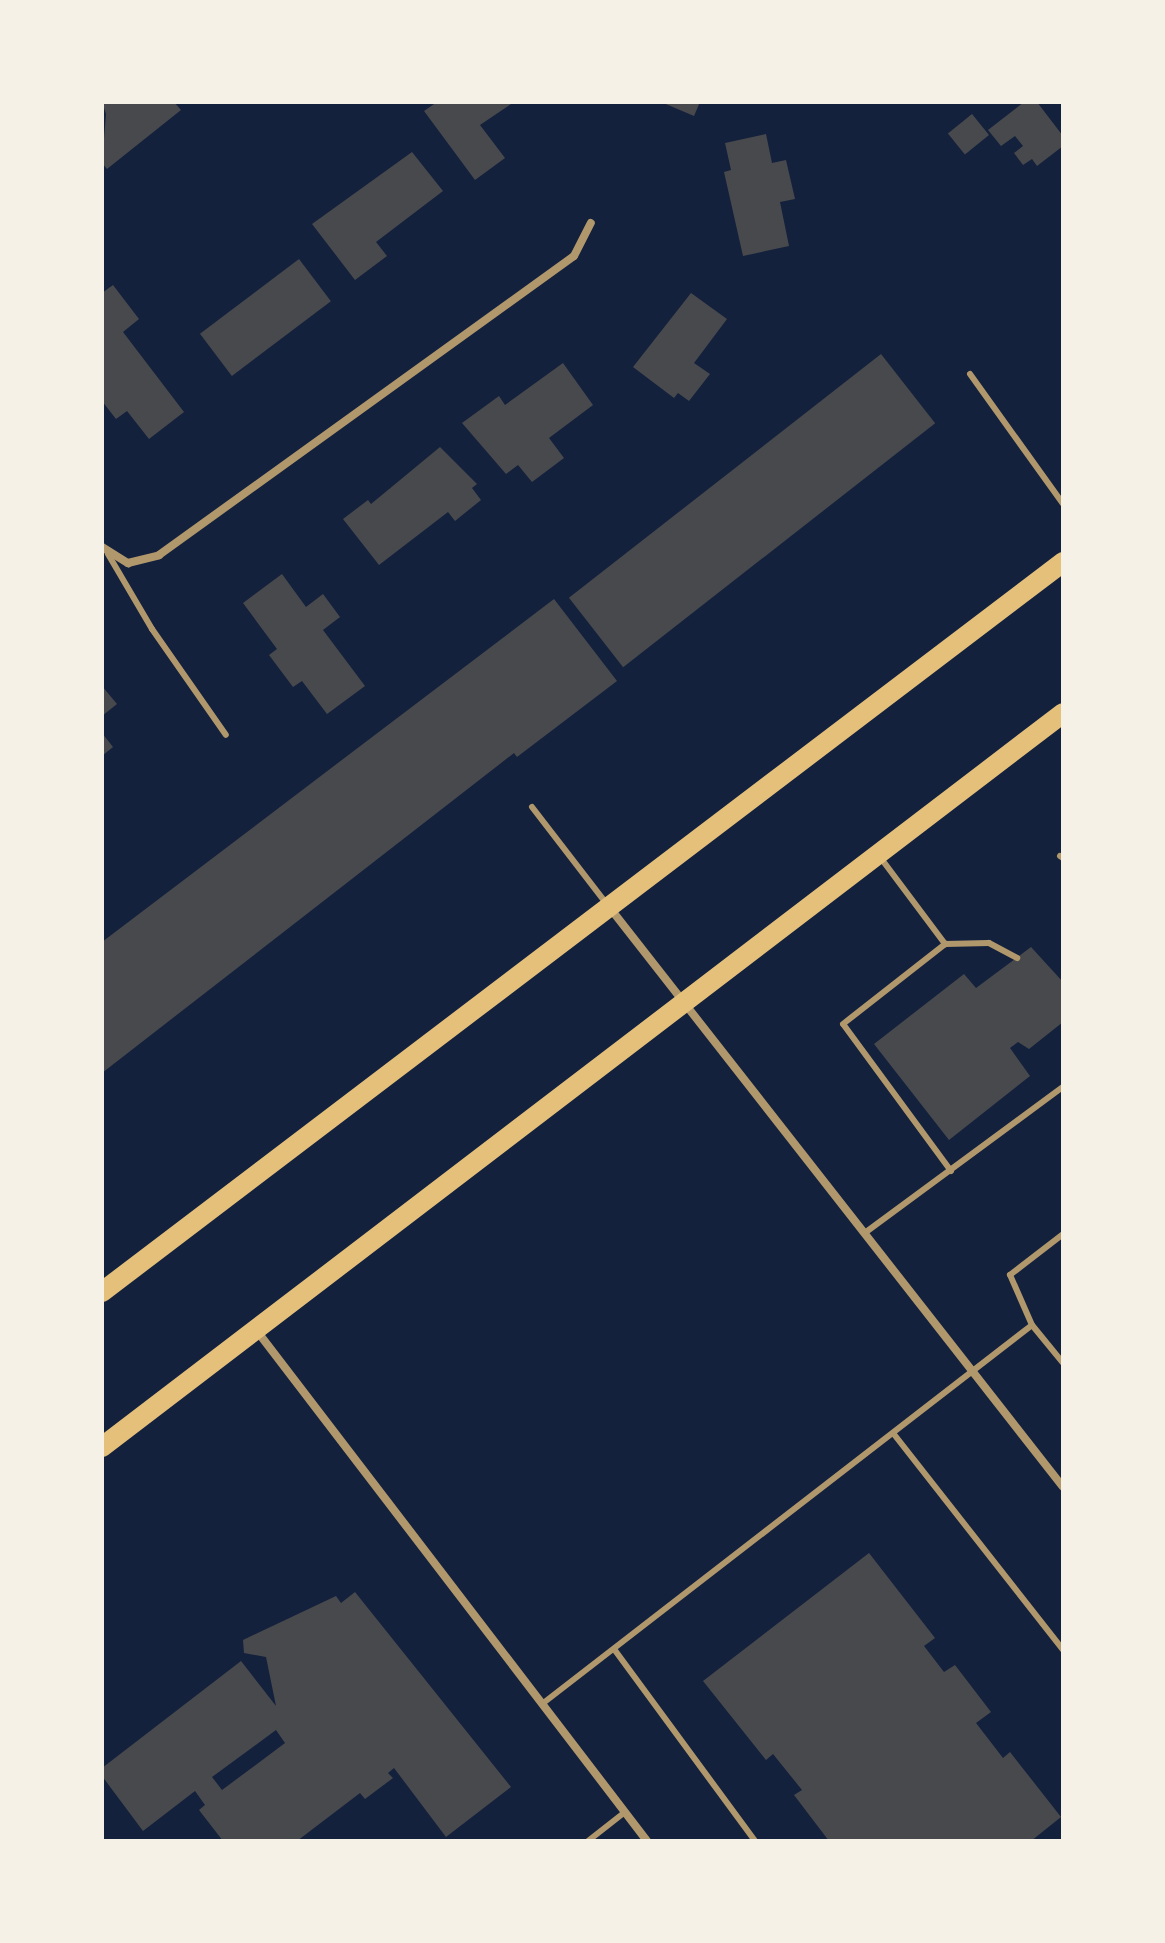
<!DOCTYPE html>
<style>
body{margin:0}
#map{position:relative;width:1165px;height:1943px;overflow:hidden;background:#14213d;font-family:"Titillium Web",sans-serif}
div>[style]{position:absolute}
.building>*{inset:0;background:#48494c;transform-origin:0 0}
.service>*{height:6px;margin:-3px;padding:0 3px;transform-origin:3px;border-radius:3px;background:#b1986c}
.minor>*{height:8px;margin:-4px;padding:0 4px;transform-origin:4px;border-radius:4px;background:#b1986c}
.primary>*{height:20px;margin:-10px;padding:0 10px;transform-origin:10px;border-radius:10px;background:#e5c07b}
span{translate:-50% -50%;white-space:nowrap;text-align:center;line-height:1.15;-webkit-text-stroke:6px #f6f1e7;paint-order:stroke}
.frame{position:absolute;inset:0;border:104px solid #f6f1e7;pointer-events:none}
</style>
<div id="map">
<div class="building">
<i style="clip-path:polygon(102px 102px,174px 102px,181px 110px,107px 169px,102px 163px,106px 114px)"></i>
<i style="clip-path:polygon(437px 102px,514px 102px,480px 125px,505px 158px,475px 180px,424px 111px)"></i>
<i style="clip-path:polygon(661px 102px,700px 102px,694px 116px)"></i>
<i style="clip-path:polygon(1024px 102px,1037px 102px,1063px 136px,1063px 146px,1037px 166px,1032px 159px,1023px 165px,1014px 153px,1023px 146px,1015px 136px,1001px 146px,988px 130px)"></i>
<i style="left:972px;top:114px;width:27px;height:31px;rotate:51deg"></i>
<i style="clip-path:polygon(766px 134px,772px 163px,786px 160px,795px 199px,780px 202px,789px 246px,743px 256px,724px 172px,731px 170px,725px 143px)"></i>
<i style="clip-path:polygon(412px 152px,443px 191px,376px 242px,387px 256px,355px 280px,312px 224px)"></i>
<i style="left:299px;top:259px;width:53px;height:124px;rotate:53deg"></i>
<i style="clip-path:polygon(113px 285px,139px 319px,123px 332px,184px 412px,149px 439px,127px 411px,116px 419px,102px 401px,102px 293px)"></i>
<i style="clip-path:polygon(691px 293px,727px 319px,694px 363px,710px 374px,689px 401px,678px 393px,674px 398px,633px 367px)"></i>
<i style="left:881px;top:354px;width:88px;height:396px;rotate:52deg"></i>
<i style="clip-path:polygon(563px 363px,593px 405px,549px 438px,564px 458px,532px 482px,518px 465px,506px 474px,462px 423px,499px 396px,505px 405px)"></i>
<i style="clip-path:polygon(440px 447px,477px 484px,472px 488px,481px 500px,455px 521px,448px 512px,379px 565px,343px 519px,368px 500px,371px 504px)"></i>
<i style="clip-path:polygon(282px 574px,306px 607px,323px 594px,340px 617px,323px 630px,365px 686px,327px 714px,302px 681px,293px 687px,269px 655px,277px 649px,243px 603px)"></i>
<i style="clip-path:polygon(554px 599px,617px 681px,517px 757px,514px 753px,102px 1073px,102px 942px)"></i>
<i style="clip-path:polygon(102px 686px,117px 704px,102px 716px)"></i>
<i style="clip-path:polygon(102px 733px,113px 747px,102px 756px)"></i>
<i style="clip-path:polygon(1031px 947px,1063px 982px,1063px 1022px,1029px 1049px,1018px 1042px,1010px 1048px,1030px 1076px,949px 1140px,874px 1044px,964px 974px,976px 988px)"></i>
<i style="clip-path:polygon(869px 1553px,935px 1638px,924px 1646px,944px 1672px,955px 1665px,991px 1712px,976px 1723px,1003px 1758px,1010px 1752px,1061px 1817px,1031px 1841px,829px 1841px,794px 1795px,802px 1790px,773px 1754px,766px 1760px,703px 1681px)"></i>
<i style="clip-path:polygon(evenodd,355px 1592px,511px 1787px,446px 1837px,394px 1768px,388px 1773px,393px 1778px,365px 1799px,360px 1793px,297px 1841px,223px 1841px,199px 1810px,205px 1805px,195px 1791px,143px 1831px,102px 1776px,102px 1768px,241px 1661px,276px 1706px,266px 1657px,244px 1653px,243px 1640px,336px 1596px,341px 1603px,355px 1592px,276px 1730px,285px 1743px,222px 1790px,212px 1777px,276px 1730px)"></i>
</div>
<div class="service">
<i style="left:970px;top:374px;width:160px;rotate:54.4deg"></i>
<i style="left:108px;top:554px;width:87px;rotate:59.6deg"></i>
<i style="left:152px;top:629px;width:129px;rotate:55.1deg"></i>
<i style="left:532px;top:807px;width:121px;rotate:52.4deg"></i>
<i style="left:1060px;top:856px;width:4px;rotate:34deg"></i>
<i style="left:880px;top:857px;width:109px;rotate:53.2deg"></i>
<i style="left:951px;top:1171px;width:182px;rotate:-126.3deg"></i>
<i style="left:843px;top:1024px;width:130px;rotate:-38.1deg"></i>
<i style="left:945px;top:944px;width:44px;rotate:-1.3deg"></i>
<i style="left:989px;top:943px;width:32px;rotate:28deg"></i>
<i style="left:866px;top:1232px;width:245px;rotate:-36.4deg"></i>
<i style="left:1032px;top:1325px;width:49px;rotate:50.8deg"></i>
<i style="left:893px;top:1433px;width:276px;rotate:51.9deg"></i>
<i style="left:614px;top:1649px;width:238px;rotate:53.7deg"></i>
<i style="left:542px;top:1704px;width:619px;rotate:-37.72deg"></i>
<i style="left:1032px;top:1325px;width:55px;rotate:-113.7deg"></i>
<i style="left:1010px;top:1275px;width:67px;rotate:-37.7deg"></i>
<i style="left:588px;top:1841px;width:47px;rotate:-38.1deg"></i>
</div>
<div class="minor">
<i style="left:102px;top:547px;width:31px;rotate:32deg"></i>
<i style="left:128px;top:563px;width:32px;rotate:-14deg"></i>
<i style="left:159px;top:555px;width:511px;rotate:-35.77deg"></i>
<i style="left:574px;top:256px;width:37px;rotate:-63deg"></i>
<i style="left:610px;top:908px;width:735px;rotate:51.96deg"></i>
<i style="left:257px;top:1331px;width:642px;rotate:52.59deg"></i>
</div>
<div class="primary">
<i style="left:102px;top:1292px;width:1207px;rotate:-37.22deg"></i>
<i style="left:102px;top:1447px;width:1209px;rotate:-37.37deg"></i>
</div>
<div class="frame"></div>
</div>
